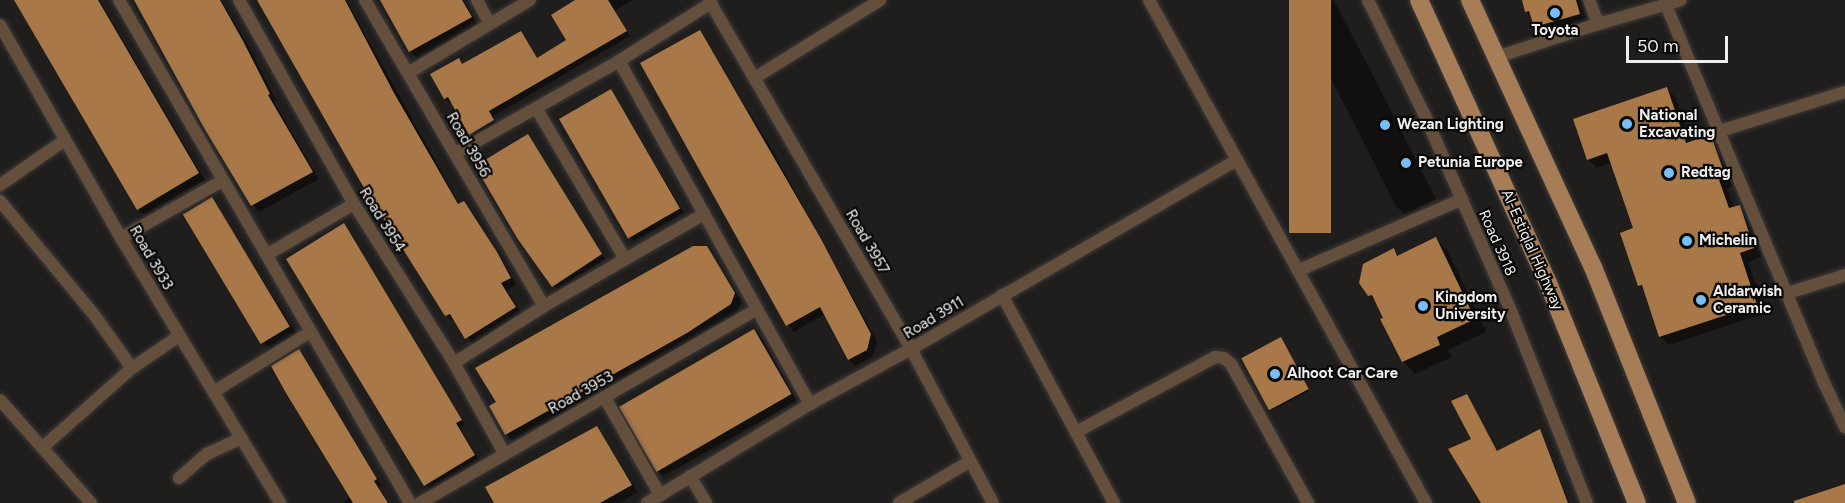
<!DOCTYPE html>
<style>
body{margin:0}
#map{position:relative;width:1845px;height:503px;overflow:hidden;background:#201e1d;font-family:Figtree,sans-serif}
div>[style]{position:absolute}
.shadow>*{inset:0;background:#0007}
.building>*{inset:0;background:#a87849;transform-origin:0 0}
.roads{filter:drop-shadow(0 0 2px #3d3b3a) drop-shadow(0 0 2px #3d3b3a)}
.street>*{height:12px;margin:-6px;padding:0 6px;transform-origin:6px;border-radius:6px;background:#634f3c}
.primary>*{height:18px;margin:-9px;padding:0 9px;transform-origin:9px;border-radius:9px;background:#a77d57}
.dots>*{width:16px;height:16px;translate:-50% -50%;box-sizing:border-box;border:3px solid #090908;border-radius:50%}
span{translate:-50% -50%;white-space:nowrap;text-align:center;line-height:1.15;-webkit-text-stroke:4.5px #090908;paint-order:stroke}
.poi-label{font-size:15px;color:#f0eeed;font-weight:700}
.left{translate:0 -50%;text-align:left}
.street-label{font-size:15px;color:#f0eeed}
.scale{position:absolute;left:1626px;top:36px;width:102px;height:27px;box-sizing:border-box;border:3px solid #f0eeed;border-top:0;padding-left:8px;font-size:18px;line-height:21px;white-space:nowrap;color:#f0eeed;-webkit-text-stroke:4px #090908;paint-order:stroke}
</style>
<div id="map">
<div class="shadow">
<i style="clip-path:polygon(16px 0,99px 0,205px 180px,144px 215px,138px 209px)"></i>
<i style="clip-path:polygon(135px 0,221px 0,250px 49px,276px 101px,274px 102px,319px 179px,259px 212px,253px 205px)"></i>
<i style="clip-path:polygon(258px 0,346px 0,460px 205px,463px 203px,470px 209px,503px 261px,516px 285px,507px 290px,522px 314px,473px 344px,455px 320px,453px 321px,447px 315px)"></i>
<i style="clip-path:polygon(383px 0,463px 0,477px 24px,417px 58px,410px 51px)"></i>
<i style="clip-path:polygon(579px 0,633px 0,615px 11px,630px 36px,493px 116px,498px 126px,475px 138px,452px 102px,450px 103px,445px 98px,459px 60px,463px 65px,520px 33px,538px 59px,568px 41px)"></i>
<i style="clip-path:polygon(1291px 0,1334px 0,1436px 199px,1405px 215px,1396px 206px)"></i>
<i style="clip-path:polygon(1523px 0,1581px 0,1588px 23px,1544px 35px,1527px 12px)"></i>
<i style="clip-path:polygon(699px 32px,767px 141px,877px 341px,873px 356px,855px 366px,849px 359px,825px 314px,794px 332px,788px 325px,642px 64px)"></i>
<i style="clip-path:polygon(1667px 89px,1676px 98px,1691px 143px,1711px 137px,1719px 146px,1733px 186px,1727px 189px,1734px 208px,1740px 206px,1748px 215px,1762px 257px,1748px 262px,1765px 313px,1669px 345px,1660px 336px,1646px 292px,1639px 286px,1635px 229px,1612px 162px,1597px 168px,1588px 159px)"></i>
<i style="clip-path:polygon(611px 90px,684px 213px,634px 241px,630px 236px)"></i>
<i style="clip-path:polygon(528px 136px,605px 259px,557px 290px,539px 264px)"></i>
<i style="clip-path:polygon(211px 199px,296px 333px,271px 349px,264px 342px)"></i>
<i style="clip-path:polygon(344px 225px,465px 425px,460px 428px,479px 460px,430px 490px,363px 380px)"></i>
<i style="clip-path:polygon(1436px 239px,1448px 251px,1486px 332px,1448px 350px,1452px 357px,1415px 374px,1403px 361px,1378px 304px,1369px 296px,1393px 250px,1399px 256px)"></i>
<i style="clip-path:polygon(706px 248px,741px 300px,738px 311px,693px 339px,513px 440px,506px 434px)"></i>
<i style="clip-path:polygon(754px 331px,761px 337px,797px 401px,663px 476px,657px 470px)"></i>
<i style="clip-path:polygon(1282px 341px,1309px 391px,1272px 410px,1270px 409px)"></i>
<i style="clip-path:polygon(299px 351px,382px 486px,379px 487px,389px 503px,342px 503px,351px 497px)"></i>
<i style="clip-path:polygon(1467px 396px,1498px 452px,1541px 433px,1569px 503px,1483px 503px,1450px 450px,1473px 440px)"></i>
<i style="clip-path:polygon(597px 427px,638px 492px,619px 503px,495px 503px)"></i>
</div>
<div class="building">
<i style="clip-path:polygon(14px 0,98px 0,199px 173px,137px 210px)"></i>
<i style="clip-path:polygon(134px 0,220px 0,243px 41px,270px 94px,268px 95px,313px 172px,251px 206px,204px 128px)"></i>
<i style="clip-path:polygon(257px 0,345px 0,394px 93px,458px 204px,464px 201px,497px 252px,511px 278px,501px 283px,516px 307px,465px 339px,450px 314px,445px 316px,360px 181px)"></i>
<i style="clip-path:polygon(380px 0,462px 0,472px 17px,409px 52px)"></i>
<i style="clip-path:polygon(575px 0,608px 0,627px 31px,489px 111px,494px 120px,469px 135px,448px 97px,444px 99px,430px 74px,459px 58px,462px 64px,521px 31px,537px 58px,566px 40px,551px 15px)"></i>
<i style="left:1289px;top:0;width:42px;height:233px"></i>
<i style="clip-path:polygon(1522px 0,1576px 0,1580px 14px,1534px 27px,1529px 11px,1525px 12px)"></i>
<i style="clip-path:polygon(700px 30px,821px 239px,871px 334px,867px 350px,848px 360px,820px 307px,786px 326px,640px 63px)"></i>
<i style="clip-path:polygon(1667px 87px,1686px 143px,1711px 135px,1726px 178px,1719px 180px,1729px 208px,1740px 205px,1754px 248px,1740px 253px,1757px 305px,1659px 337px,1642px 285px,1638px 286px,1620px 233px,1633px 228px,1607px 153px,1587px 160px,1573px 119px)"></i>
<i style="left:611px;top:89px;width:138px;height:60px;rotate:60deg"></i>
<i style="clip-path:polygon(528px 134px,602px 254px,552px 287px,517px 238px,475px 166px)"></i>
<i style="left:212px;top:197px;width:151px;height:34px;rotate:59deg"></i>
<i style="clip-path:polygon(344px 223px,462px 420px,456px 423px,475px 455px,424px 486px,286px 259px)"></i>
<i style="clip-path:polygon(1436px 237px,1475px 319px,1437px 337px,1440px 345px,1402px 362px,1380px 319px,1383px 318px,1372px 295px,1368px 296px,1359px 283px,1363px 264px,1394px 248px,1397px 256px)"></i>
<i style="clip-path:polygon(693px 246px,707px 246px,735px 293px,731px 304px,687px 333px,505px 435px,489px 406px,496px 402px,475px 368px)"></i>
<i style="left:754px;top:329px;width:75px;height:156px;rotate:60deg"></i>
<i style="left:1281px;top:337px;width:59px;height:45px;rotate:62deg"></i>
<i style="clip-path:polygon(299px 349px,377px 479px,374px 481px,388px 503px,353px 503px,286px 393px,271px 366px)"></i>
<i style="clip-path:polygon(1467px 394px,1497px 451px,1540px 429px,1568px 503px,1481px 503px,1448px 449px,1471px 439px,1451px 401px)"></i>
<i style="clip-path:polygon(597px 426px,632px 485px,600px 503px,494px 503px,485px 487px)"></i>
<i style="clip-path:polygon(1845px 484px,1845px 503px,1794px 503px,1794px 501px)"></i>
</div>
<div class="roads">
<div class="street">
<i style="left:119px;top:0;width:581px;rotate:59.95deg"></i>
<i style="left:239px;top:0;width:234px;rotate:60.6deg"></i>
<i style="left:354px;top:204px;width:188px;rotate:57.8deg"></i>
<i style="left:454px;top:363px;width:103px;rotate:60.9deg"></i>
<i style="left:365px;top:0;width:355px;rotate:59.7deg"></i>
<i style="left:477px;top:0;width:26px;rotate:62deg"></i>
<i style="left:709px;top:0;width:403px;rotate:59.9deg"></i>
<i style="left:911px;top:349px;width:174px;rotate:62deg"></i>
<i style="left:1149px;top:0;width:574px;rotate:61.16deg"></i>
<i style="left:1368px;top:0;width:129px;rotate:63.8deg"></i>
<i style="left:1425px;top:116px;width:213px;rotate:66.2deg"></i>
<i style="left:1511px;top:311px;width:206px;rotate:68.4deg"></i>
<i style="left:1589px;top:0;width:26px;rotate:69deg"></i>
<i style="left:1666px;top:5px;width:412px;rotate:67.3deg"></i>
<i style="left:1825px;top:385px;width:47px;rotate:64.5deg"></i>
<i style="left:0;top:25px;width:245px;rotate:60.4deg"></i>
<i style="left:121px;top:238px;width:309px;rotate:59deg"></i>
<i style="left:1497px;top:57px;width:106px;rotate:-18.1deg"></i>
<i style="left:1598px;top:24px;width:86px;rotate:-16.1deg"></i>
<i style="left:619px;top:61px;width:393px;rotate:60.9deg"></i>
<i style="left:408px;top:73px;width:142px;rotate:-30.9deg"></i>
<i style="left:756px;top:77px;width:146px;rotate:-31.8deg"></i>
<i style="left:536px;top:108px;width:175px;rotate:59.5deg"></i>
<i style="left:1720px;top:131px;width:131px;rotate:-17.3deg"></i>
<i style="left:456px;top:153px;width:187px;rotate:-29.4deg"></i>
<i style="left:619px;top:61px;width:109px;rotate:-32.2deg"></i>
<i style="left:0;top:185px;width:79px;rotate:-34.7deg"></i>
<i style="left:0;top:201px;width:149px;rotate:50.4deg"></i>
<i style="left:95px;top:316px;width:64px;rotate:54.6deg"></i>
<i style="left:121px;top:238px;width:116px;rotate:-29.4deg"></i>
<i style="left:268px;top:254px;width:99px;rotate:-30.2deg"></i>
<i style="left:1299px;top:270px;width:178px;rotate:-23.5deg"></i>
<i style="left:1788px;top:293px;width:60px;rotate:-17.5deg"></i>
<i style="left:1002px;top:295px;width:236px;rotate:61.7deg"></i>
<i style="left:454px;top:363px;width:107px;rotate:-32.3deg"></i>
<i style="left:544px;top:306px;width:185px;rotate:-29.9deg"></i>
<i style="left:215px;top:391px;width:112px;rotate:-31.8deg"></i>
<i style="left:605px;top:398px;width:112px;rotate:60.4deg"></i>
<i style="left:0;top:400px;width:137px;rotate:48.5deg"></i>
<i style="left:1076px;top:432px;width:158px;rotate:-28.3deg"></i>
<i style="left:1215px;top:357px;width:9px;rotate:6deg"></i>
<i style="left:1224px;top:358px;width:9px;rotate:41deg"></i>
<i style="left:1231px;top:364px;width:159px;rotate:61deg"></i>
<i style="left:43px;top:447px;width:119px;rotate:-41.6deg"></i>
<i style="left:132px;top:368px;width:57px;rotate:-34.2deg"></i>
<i style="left:690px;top:476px;width:31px;rotate:59deg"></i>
<i style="left:179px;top:478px;width:37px;rotate:-41deg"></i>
<i style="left:207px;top:454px;width:38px;rotate:-25deg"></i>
<i style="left:420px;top:503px;width:389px;rotate:-29.9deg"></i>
<i style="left:647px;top:503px;width:191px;rotate:-31.3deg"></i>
<i style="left:810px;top:404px;width:115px;rotate:-28.6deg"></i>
<i style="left:911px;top:349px;width:377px;rotate:-30.1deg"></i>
<i style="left:899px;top:503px;width:81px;rotate:-30.4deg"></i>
</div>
<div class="primary">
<i style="left:1419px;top:0;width:311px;rotate:65.5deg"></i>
<i style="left:1548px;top:283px;width:237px;rotate:68deg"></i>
<i style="left:1470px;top:0;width:294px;rotate:65.3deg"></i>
<i style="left:1593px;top:267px;width:254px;rotate:68.3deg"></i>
</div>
</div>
<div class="dots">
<i style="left:1555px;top:13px;background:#78bff7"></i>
<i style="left:1627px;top:124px;background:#78bff7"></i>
<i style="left:1385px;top:125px;background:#78bff7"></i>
<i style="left:1406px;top:163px;background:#78bff7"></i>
<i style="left:1669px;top:173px;background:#78bff7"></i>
<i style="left:1687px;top:241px;background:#78bff7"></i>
<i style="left:1701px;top:300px;background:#78bff7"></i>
<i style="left:1423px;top:306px;background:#78bff7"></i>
<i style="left:1275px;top:374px;background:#78bff7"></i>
</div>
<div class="poi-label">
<span style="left:1555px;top:31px">Toyota</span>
<span class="left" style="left:1639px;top:124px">National<br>Excavating</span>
<span class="left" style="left:1397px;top:125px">Wezan Lighting</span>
<span class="left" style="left:1418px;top:163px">Petunia Europe</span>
<span class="left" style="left:1681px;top:173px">Redtag</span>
<span class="left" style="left:1699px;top:241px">Michelin</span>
<span class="left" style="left:1713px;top:300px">Aldarwish<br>Ceramic</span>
<span class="left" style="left:1435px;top:306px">Kingdom<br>University</span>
<span class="left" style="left:1287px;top:374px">Alhoot Car Care</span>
</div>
<div class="street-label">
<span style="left:468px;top:145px;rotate:60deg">Road 3956</span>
<span style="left:382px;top:220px;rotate:58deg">Road 3954</span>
<span style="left:867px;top:242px;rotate:60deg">Road 3957</span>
<span style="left:1497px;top:243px;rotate:66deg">Road 3918</span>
<span style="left:1532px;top:250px;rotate:66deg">Al-Estiqlal Highway</span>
<span style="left:151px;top:258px;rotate:60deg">Road 3933</span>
<span style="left:934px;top:318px;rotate:-31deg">Road 3911</span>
<span style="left:581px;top:393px;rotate:-29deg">Road 3953</span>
</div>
<div class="scale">50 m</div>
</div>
